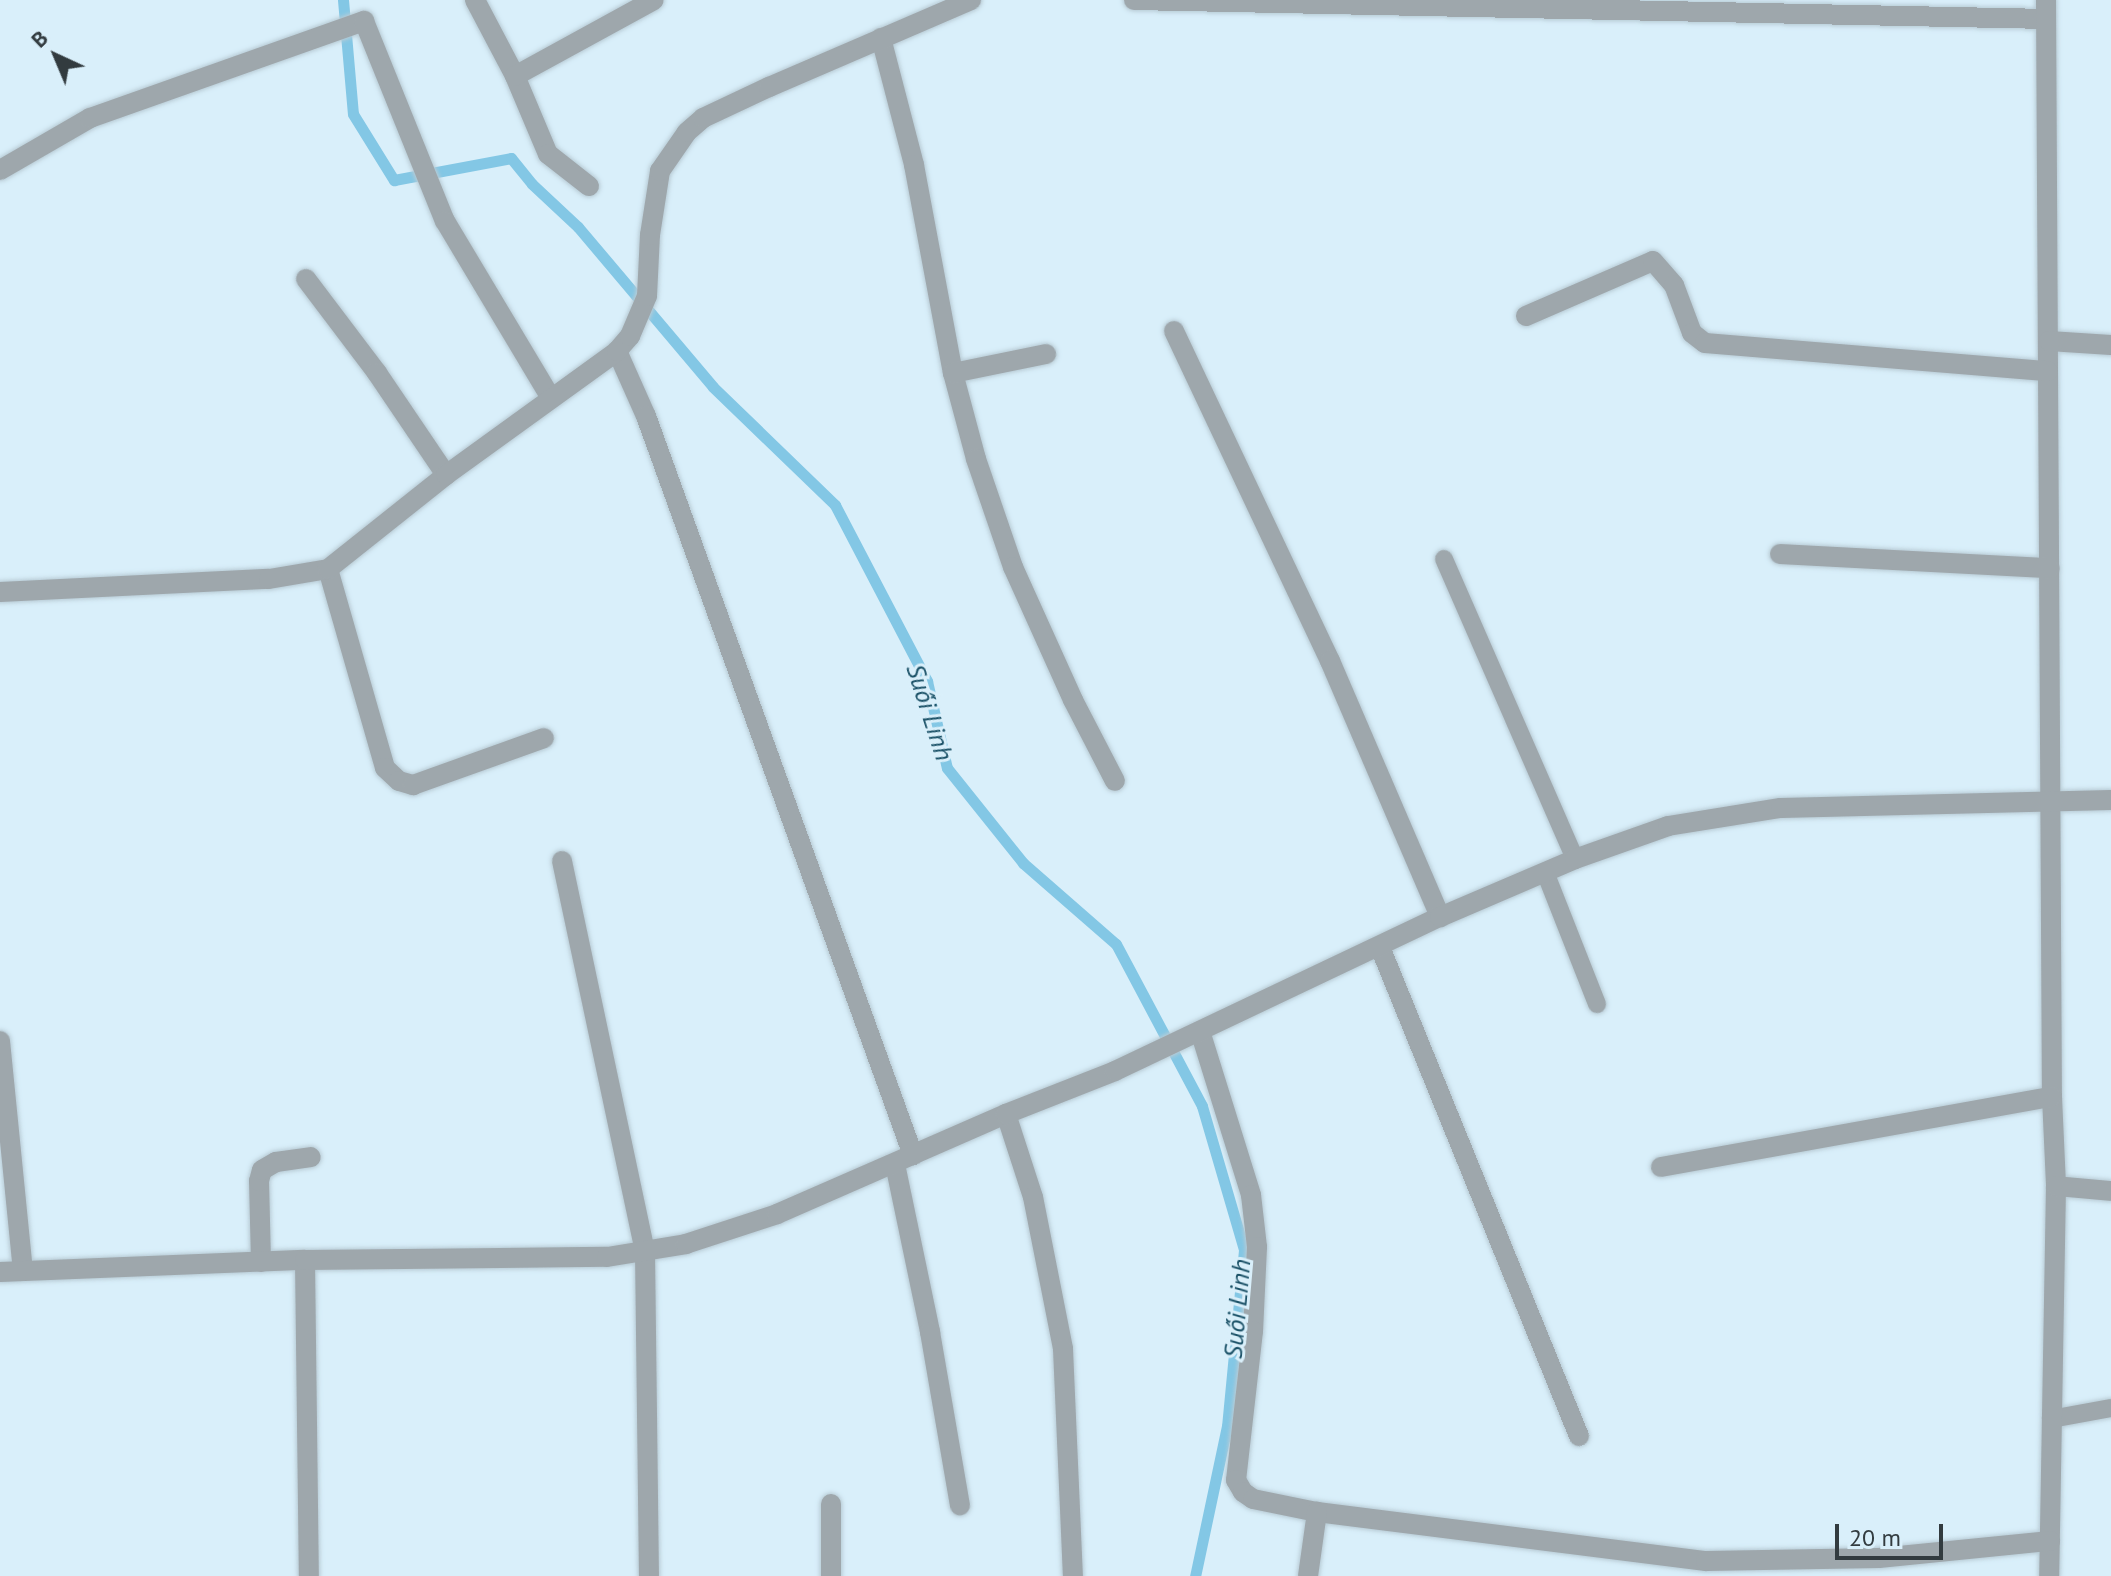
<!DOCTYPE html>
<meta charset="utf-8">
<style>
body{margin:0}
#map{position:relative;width:2111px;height:1576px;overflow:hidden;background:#d9effa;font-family:"PT Sans",sans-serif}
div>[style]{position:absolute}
.stream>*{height:11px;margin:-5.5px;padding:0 5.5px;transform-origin:5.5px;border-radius:5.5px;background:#83c7e5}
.roads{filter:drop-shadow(0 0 2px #b8cbd5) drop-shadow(0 0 2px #b8cbd5)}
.lane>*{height:18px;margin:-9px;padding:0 9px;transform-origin:9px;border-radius:9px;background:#9ea7ac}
.street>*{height:20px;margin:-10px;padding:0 10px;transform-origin:10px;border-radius:10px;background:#9ea7ac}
span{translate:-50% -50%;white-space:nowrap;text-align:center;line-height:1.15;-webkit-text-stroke:6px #d9effa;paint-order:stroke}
.water-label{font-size:26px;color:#195066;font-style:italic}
.north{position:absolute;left:16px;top:16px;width:80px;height:80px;-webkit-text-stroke:6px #d9effa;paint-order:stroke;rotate:316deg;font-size:22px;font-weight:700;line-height:32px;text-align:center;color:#323b3f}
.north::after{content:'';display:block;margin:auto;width:28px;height:36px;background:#323b3f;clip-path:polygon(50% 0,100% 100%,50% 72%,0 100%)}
.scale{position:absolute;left:1835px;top:1524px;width:108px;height:36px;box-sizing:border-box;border:4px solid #323b3f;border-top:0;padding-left:10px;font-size:24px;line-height:28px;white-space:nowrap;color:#323b3f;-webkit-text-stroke:6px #d9effa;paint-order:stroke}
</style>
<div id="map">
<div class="stream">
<i style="left:343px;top:0;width:114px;rotate:85deg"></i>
<i style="left:353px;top:114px;width:78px;rotate:58.2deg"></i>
<i style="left:394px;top:180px;width:119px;rotate:-10.6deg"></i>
<i style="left:511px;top:158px;width:33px;rotate:51deg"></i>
<i style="left:532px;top:184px;width:63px;rotate:43.1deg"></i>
<i style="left:578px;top:227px;width:209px;rotate:49.8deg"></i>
<i style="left:713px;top:387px;width:170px;rotate:44deg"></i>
<i style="left:835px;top:505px;width:199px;rotate:62.4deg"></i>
<i style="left:927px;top:681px;width:89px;rotate:77.1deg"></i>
<i style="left:947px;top:768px;width:122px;rotate:51.3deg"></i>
<i style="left:1023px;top:863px;width:123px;rotate:41.1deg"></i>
<i style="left:1116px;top:944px;width:183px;rotate:62deg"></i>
<i style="left:1202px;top:1106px;width:150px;rotate:73.7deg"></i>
<i style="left:1244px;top:1250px;width:177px;rotate:95.5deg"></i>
<i style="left:1227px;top:1426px;width:153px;rotate:102deg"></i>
</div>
<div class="roads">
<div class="lane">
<i style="left:1444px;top:559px;width:327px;rotate:66.4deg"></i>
<i style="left:1545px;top:872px;width:142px;rotate:68.5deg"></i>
<i style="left:2051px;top:1419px;width:61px;rotate:-10.4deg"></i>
</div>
<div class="street">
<i style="left:475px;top:0;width:86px;rotate:62.2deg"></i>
<i style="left:515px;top:76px;width:85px;rotate:67.1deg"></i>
<i style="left:548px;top:154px;width:52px;rotate:38deg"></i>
<i style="left:1134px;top:0;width:912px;rotate:1.19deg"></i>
<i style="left:2046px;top:0;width:1097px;rotate:89.69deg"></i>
<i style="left:2052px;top:1097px;width:89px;rotate:87.4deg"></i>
<i style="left:2056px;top:1186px;width:390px;rotate:91deg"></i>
<i style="left:881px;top:38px;width:131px;rotate:75.4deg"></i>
<i style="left:914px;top:165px;width:212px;rotate:79.4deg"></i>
<i style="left:953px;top:373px;width:89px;rotate:75deg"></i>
<i style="left:976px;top:459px;width:114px;rotate:71.1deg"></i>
<i style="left:1013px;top:567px;width:146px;rotate:65.7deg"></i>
<i style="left:1073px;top:700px;width:91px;rotate:62.6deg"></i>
<i style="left:515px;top:76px;width:158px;rotate:-28.7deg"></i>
<i style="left:0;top:170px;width:104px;rotate:-30deg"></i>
<i style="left:90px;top:118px;width:291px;rotate:-19.5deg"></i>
<i style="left:364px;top:21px;width:216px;rotate:68deg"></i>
<i style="left:445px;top:221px;width:206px;rotate:59.1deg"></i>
<i style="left:306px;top:279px;width:118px;rotate:52.9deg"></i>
<i style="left:377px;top:373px;width:123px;rotate:55.9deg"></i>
<i style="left:1526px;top:316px;width:138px;rotate:-23.4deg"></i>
<i style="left:1653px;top:261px;width:32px;rotate:49deg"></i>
<i style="left:1674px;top:285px;width:51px;rotate:69.4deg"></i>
<i style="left:1692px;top:333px;width:16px;rotate:38deg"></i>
<i style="left:1705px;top:343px;width:344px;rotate:4.7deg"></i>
<i style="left:1174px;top:331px;width:365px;rotate:64.7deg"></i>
<i style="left:1330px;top:661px;width:279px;rotate:66.7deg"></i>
<i style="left:2049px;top:341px;width:62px;rotate:3.7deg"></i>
<i style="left:617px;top:351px;width:71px;rotate:66deg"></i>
<i style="left:646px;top:416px;width:786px;rotate:70.14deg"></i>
<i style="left:953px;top:373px;width:95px;rotate:-11.5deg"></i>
<i style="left:1780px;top:554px;width:270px;rotate:3deg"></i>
<i style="left:328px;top:569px;width:207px;rotate:74deg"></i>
<i style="left:385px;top:768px;width:19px;rotate:43deg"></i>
<i style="left:399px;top:781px;width:15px;rotate:16deg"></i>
<i style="left:413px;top:785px;width:139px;rotate:-19.7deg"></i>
<i style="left:0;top:592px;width:269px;rotate:-2.8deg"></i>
<i style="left:269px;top:579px;width:60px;rotate:-9.6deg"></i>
<i style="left:328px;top:569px;width:151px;rotate:-38.5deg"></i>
<i style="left:446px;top:475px;width:211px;rotate:-35.9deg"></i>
<i style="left:617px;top:351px;width:20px;rotate:-49deg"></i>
<i style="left:630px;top:336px;width:43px;rotate:-67deg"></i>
<i style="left:647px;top:296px;width:61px;rotate:-87.2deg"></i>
<i style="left:650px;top:235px;width:65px;rotate:-81.1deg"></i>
<i style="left:660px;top:171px;width:47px;rotate:-55.3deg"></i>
<i style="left:687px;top:132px;width:21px;rotate:-41deg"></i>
<i style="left:703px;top:118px;width:73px;rotate:-25.2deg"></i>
<i style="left:769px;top:87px;width:220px;rotate:-23.3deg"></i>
<i style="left:562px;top:861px;width:399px;rotate:78deg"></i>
<i style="left:645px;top:1251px;width:325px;rotate:89.3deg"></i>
<i style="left:1380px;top:947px;width:528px;rotate:67.86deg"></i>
<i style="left:1200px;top:1031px;width:172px;rotate:72.7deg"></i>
<i style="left:1251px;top:1195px;width:52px;rotate:83.4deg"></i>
<i style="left:1257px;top:1247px;width:84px;rotate:92.7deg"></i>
<i style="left:1253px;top:1331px;width:150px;rotate:96.5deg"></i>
<i style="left:1236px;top:1480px;width:14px;rotate:60deg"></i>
<i style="left:1243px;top:1492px;width:12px;rotate:35deg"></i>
<i style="left:1253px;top:1499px;width:65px;rotate:11.5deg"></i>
<i style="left:1317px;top:1512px;width:392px;rotate:7.2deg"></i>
<i style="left:1706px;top:1561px;width:173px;rotate:-1deg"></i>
<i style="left:1879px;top:1558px;width:172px;rotate:-5.7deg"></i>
<i style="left:0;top:1041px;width:231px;rotate:84.3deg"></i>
<i style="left:1006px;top:1114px;width:87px;rotate:72deg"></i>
<i style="left:1033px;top:1197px;width:155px;rotate:78.8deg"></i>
<i style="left:1063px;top:1349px;width:227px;rotate:87.5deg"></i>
<i style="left:895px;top:1164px;width:172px;rotate:78.2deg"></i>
<i style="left:930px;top:1332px;width:176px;rotate:80.2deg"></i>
<i style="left:1661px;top:1167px;width:397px;rotate:-10.2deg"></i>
<i style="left:2056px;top:1186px;width:55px;rotate:5.2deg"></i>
<i style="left:305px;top:1260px;width:316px;rotate:89.3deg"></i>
<i style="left:261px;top:1262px;width:81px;rotate:-91.4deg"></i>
<i style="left:259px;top:1181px;width:11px;rotate:-75deg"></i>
<i style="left:262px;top:1170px;width:16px;rotate:-30deg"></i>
<i style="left:276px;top:1162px;width:35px;rotate:-8deg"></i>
<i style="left:0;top:1272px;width:305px;rotate:-2.3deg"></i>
<i style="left:305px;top:1260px;width:302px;rotate:-0.6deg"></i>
<i style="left:607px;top:1257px;width:80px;rotate:-9.3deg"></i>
<i style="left:686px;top:1244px;width:96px;rotate:-18.2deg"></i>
<i style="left:777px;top:1214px;width:250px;rotate:-23.6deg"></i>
<i style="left:1006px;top:1114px;width:117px;rotate:-21.5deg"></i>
<i style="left:1115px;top:1071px;width:360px;rotate:-25.4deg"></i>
<i style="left:1440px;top:917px;width:147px;rotate:-23.2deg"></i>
<i style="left:1575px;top:859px;width:99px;rotate:-19.5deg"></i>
<i style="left:1668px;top:826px;width:114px;rotate:-9.1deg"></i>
<i style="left:1781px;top:808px;width:330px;rotate:-1.4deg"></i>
<i style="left:831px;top:1504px;width:72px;rotate:90deg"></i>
<i style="left:1308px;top:1576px;width:65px;rotate:-82deg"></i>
</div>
</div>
<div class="water-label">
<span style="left:930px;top:712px;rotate:72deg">Suối Linh</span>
<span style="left:1237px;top:1309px;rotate:-85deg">Suối Linh</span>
</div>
<div class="north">B</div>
<div class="scale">20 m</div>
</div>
